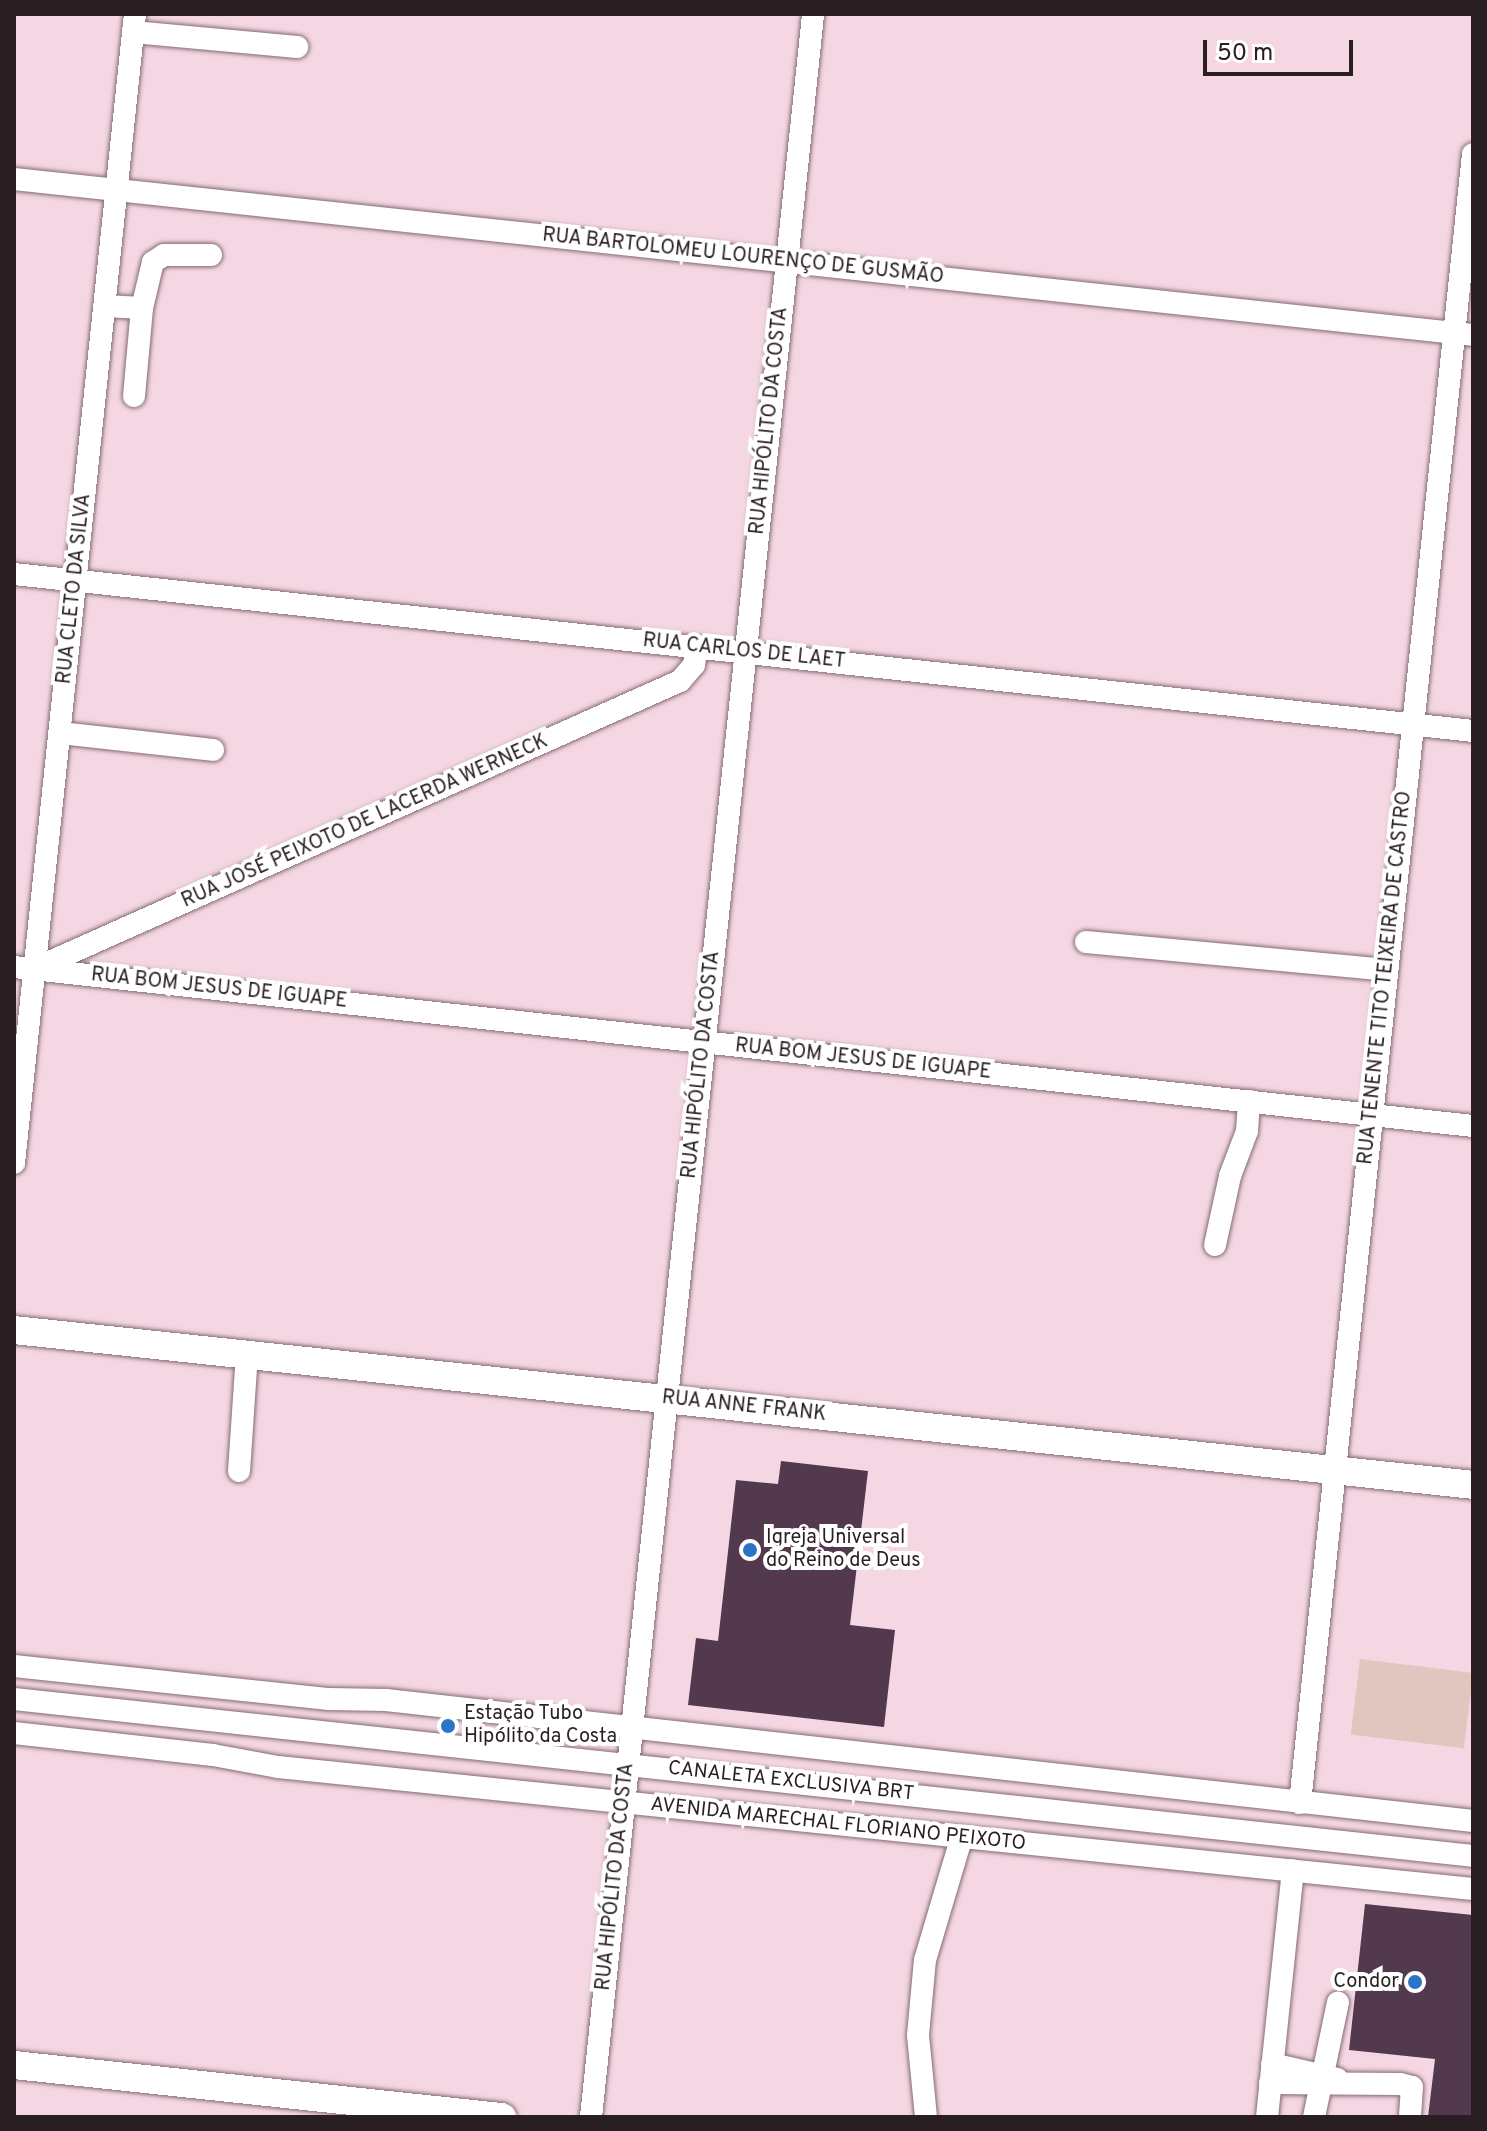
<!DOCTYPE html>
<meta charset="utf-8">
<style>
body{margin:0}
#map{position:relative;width:1487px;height:2131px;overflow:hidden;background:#f4d7e3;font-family:Overpass,sans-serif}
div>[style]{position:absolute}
.green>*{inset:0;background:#e1c5bf;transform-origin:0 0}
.building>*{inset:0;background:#52394e}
.roads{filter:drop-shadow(0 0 2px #846b75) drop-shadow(0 0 2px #846b75)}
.minor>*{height:22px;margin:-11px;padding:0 11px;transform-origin:11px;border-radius:11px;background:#fff}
.major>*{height:28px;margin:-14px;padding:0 14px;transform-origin:14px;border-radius:14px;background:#fff}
.dots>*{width:22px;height:22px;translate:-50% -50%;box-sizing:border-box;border:4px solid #fff;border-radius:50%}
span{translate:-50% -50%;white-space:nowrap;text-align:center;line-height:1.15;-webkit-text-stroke:8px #fff;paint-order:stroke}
.street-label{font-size:20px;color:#291e22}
.poi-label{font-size:20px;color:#291e22}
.left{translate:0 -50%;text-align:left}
.right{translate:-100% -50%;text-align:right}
.frame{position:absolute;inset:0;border:16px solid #291e22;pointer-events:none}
.scale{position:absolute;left:1203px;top:40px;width:150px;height:36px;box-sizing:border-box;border:4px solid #291e22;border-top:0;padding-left:10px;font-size:24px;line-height:28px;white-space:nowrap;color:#291e22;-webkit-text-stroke:6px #fff;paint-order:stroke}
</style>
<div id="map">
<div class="green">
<i style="left:1360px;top:1659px;width:114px;height:76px;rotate:7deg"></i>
</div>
<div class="building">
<i style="clip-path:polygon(781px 1461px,868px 1471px,850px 1625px,895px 1630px,884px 1727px,688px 1705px,696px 1638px,718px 1641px,736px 1480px,778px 1484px)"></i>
<i style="clip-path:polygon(1365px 1904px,1473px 1915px,1473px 2117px,1428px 2117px,1435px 2059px,1349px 2050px)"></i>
</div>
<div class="roads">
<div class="minor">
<i style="left:133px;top:32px;width:165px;rotate:5.2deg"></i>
<i style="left:14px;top:179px;width:1467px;rotate:6.1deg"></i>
<i style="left:105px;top:306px;width:37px;rotate:3deg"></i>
<i style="left:142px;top:308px;width:47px;rotate:-76.6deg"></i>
<i style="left:153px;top:262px;width:13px;rotate:-32deg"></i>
<i style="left:164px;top:255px;width:47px"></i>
<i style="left:134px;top:396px;width:88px;rotate:-84.8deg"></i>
<i style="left:14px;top:574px;width:1467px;rotate:6.14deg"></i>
<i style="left:60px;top:733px;width:154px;rotate:6.3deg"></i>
<i style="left:1086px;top:942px;width:302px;rotate:5.3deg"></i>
<i style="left:14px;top:967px;width:1468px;rotate:6.22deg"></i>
<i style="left:34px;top:969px;width:707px;rotate:-24.03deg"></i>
<i style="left:680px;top:681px;width:21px;rotate:-49deg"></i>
<i style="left:694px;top:665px;width:18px;rotate:-81deg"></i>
<i style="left:14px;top:1163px;width:1155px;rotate:-83.99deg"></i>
<i style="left:1215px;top:1245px;width:71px;rotate:-77.7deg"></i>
<i style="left:1230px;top:1176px;width:48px;rotate:-69.3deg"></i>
<i style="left:1247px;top:1131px;width:30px;rotate:-86deg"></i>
<i style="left:239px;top:1471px;width:116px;rotate:-86.1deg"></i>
<i style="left:14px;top:1666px;width:317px;rotate:6deg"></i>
<i style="left:329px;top:1699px;width:57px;rotate:1deg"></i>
<i style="left:386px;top:1700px;width:1094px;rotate:6.35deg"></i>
<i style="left:14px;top:1699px;width:1467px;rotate:6.14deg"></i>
<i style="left:14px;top:1733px;width:200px;rotate:6.3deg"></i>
<i style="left:213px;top:1755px;width:66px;rotate:10.5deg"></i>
<i style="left:278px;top:1767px;width:1201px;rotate:5.83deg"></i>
<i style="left:1300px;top:1803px;width:1658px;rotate:-84.01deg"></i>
<i style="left:1272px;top:2064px;width:67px;rotate:13deg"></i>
<i style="left:1270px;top:2083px;width:130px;rotate:0.4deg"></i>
<i style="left:1400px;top:2084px;width:12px;rotate:14deg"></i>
<i style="left:1412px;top:2087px;width:30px;rotate:94deg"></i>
<i style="left:591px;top:2117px;width:2115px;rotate:-83.97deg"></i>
<i style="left:926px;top:2117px;width:82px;rotate:-95.6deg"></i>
<i style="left:918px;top:2035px;width:75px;rotate:-84.7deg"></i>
<i style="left:925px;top:1960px;width:126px;rotate:-73.4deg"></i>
<i style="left:1267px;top:2117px;width:248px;rotate:-84deg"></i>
<i style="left:1314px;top:2117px;width:117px;rotate:-78.2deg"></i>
</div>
<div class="major">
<i style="left:14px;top:1330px;width:1467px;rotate:6.06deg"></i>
<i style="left:14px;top:2065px;width:491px;rotate:6.1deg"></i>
</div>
</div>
<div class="dots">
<i style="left:750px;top:1550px;background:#2a75c5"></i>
<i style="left:448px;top:1726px;background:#2a75c5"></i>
<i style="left:1415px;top:1982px;background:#2a75c5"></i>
</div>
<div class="street-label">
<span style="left:743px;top:257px;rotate:6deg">RUA BARTOLOMEU LOURENÇO DE GUSMÃO</span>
<span style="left:770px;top:421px;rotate:-84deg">RUA HIPÓLITO DA COSTA</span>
<span style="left:75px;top:589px;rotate:-84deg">RUA CLETO DA SILVA</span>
<span style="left:744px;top:652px;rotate:6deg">RUA CARLOS DE LAET</span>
<span style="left:365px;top:822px;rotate:-24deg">RUA JOSÉ PEIXOTO DE LACERDA WERNECK</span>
<span style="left:1386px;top:978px;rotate:-84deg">RUA TENENTE TITO TEIXEIRA DE CASTRO</span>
<span style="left:219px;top:989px;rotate:6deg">RUA BOM JESUS DE IGUAPE</span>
<span style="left:863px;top:1060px;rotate:6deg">RUA BOM JESUS DE IGUAPE</span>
<span style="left:702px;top:1065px;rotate:-84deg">RUA HIPÓLITO DA COSTA</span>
<span style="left:744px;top:1407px;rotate:6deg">RUA ANNE FRANK</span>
<span style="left:791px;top:1782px;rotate:6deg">CANALETA EXCLUSIVA BRT</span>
<span style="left:838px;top:1825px;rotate:6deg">AVENIDA MARECHAL FLORIANO PEIXOTO</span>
<span style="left:616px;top:1877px;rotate:-84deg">RUA HIPÓLITO DA COSTA</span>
</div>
<div class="poi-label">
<span class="left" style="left:766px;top:1550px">Igreja Universal<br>do Reino de Deus</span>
<span class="left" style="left:464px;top:1726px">Estação Tubo<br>Hipólito da Costa</span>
<span class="right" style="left:1399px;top:1982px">Condor</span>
</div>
<div class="frame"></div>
<div class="scale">50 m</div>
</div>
